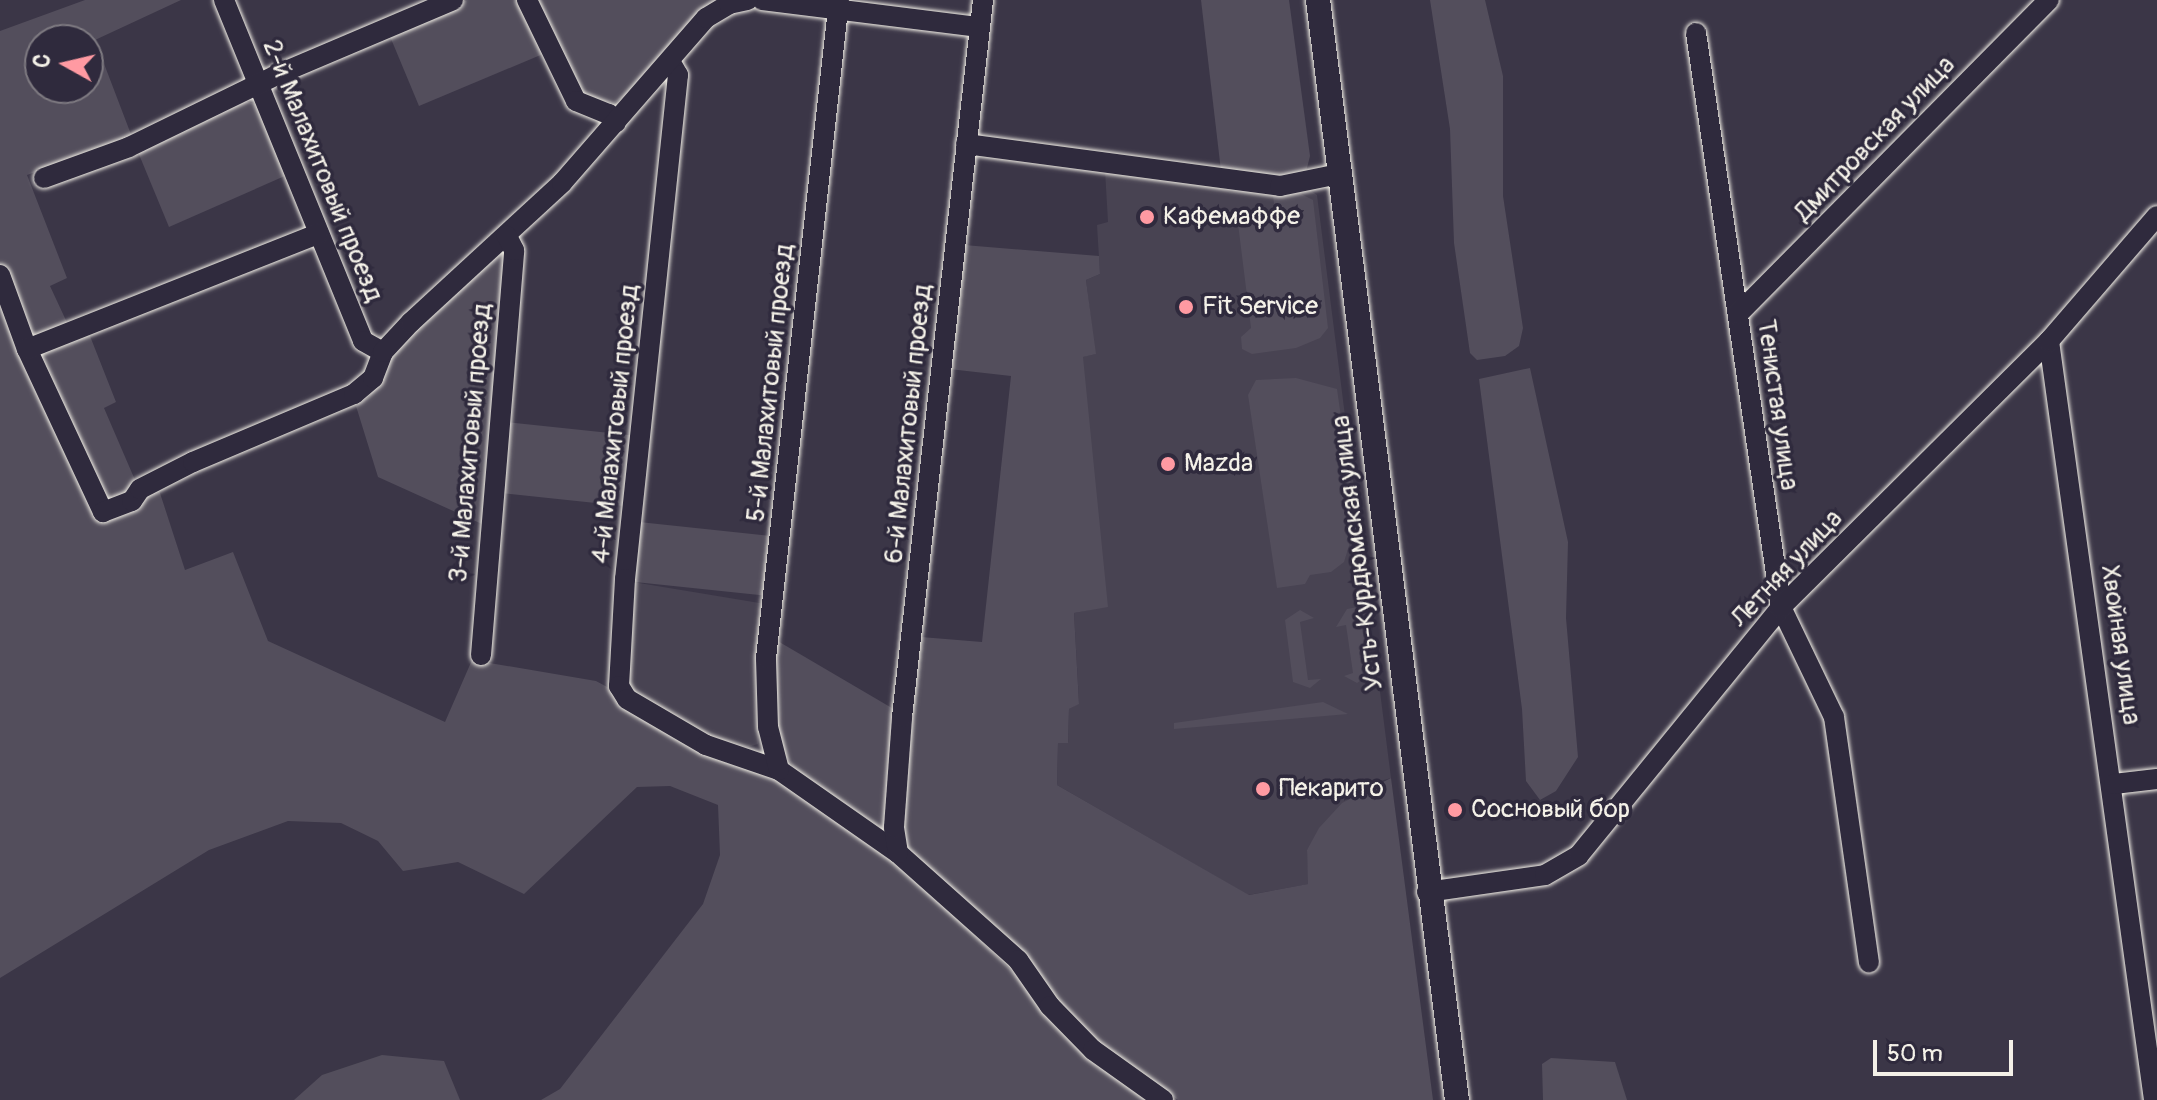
<!DOCTYPE html>
<meta charset="utf-8">
<style>
body{margin:0}
#map{position:relative;width:2157px;height:1100px;overflow:hidden;background:#3b3647;font-family:Pangolin,sans-serif}
div>[style]{position:absolute}
.built>*{inset:0;background:#484352}
.green>*{inset:0;background:#534e5c;transform-origin:0 0}
.roads{filter:drop-shadow(0 0 2px #f4f1e8) drop-shadow(0 0 2px #f4f1e8)}
.minor>*{height:20px;margin:-10px;padding:0 10px;transform-origin:10px;border-radius:10px;background:#2f2a3d}
.major>*{height:24px;margin:-12px;padding:0 12px;transform-origin:12px;border-radius:12px;background:#2f2a3d}
.dots>*{width:22px;height:22px;translate:-50% -50%;box-sizing:border-box;border:4px solid #2f2a3d;border-radius:50%}
span{translate:-50% -50%;white-space:nowrap;text-align:center;line-height:1.15;-webkit-text-stroke:7px #2f2a3d;paint-order:stroke}
.street-label{font-size:26px;color:#f4f1e8}
.poi-label{font-size:26px;color:#f4f1e8}
.left{translate:0 -50%;text-align:left}
.north{position:absolute;left:24px;top:24px;width:80px;height:80px;box-sizing:border-box;background:#2f2a3d;border:2px solid #7e7a81;border-radius:50%;rotate:278deg;font-size:22px;font-weight:700;line-height:32px;text-align:center;color:#f4f1e8}
.north::after{content:'';display:block;margin:auto;width:28px;height:36px;background:#ff9aa2;clip-path:polygon(50% 0,100% 100%,50% 72%,0 100%)}
.scale{position:absolute;left:1873px;top:1040px;width:140px;height:36px;box-sizing:border-box;border:4px solid #f4f1e8;border-top:0;padding-left:10px;font-size:24px;line-height:28px;white-space:nowrap;color:#f4f1e8;-webkit-text-stroke:6px #2f2a3d;paint-order:stroke}
</style>
<div id="map">
<div class="built">
<i style="clip-path:polygon(1105px 170px,1185px 177px,1231px 192px,1308px 189px,1317px 195px,1391px 778px,1377px 782px,1307px 850px,1309px 884px,1248px 895px,1057px 785px,1058px 743px,1068px 743px,1069px 709px,1079px 703px,1074px 613px,1107px 606px,1082px 357px,1095px 354px,1086px 280px,1100px 274px,1097px 225px,1108px 222px)"></i>
<i style="clip-path:polygon(633px 582px,765px 604px,758px 744px,748px 747px,711px 738px,635px 695px,625px 683px)"></i>
</div>
<div class="green">
<i style="clip-path:polygon(evenodd,85px 0,181px 0,95px 40px,132px 137px,27px 175px,67px 278px,50px 286px,70px 329px,90px 336px,116px 402px,104px 408px,135px 480px,159px 490px,185px 570px,233px 552px,268px 641px,445px 722px,472px 660px,596px 681px,775px 777px,913px 877px,1148px 1100px,541px 1100px,560px 1089px,703px 904px,720px 855px,718px 805px,670px 786px,637px 787px,524px 894px,458px 862px,403px 871px,378px 841px,341px 823px,288px 821px,209px 850px,0 978px,0 31px,85px 0,40px 40px,88px 40px,88px 88px,40px 88px,40px 40px)"></i>
<i style="clip-path:polygon(467px 0,520px 0,543px 54px,419px 106px,389px 34px)"></i>
<i style="clip-path:polygon(537px 0,718px 0,699px 11px,631px 92px,614px 103px,583px 96px)"></i>
<i style="clip-path:polygon(1201px 0,1289px 0,1310px 156px,1306px 172px,1277px 178px,1221px 171px)"></i>
<i style="clip-path:polygon(1430px 0,1485px 0,1503px 76px,1503px 196px,1523px 328px,1519px 346px,1505px 356px,1477px 360px,1470px 353px,1454px 243px,1450px 129px)"></i>
<i style="clip-path:polygon(244px 101px,260px 105px,287px 175px,169px 227px,138px 152px)"></i>
<i style="clip-path:polygon(1297px 192px,1313px 200px,1328px 328px,1320px 338px,1296px 348px,1252px 354px,1242px 349px,1241px 337px,1251px 328px,1237px 216px,1275px 210px,1273px 196px)"></i>
<i style="clip-path:polygon(964px 245px,1099px 256px,1100px 274px,1086px 280px,1096px 354px,1083px 357px,1108px 607px,1074px 613px,1079px 704px,1069px 709px,1068px 743px,1058px 743px,1057px 785px,1249px 895px,1308px 884px,1307px 850px,1319px 828px,1342px 803px,1391px 778px,1433px 1100px,1178px 1100px,1099px 1042px,907px 848px,902px 826px,921px 637px,982px 642px,1011px 376px,949px 369px)"></i>
<i style="clip-path:polygon(496px 251px,507px 255px,482px 524px,378px 477px,356px 406px,369px 397px,390px 357px,416px 325px)"></i>
<i style="clip-path:polygon(1530px 368px,1568px 542px,1566px 618px,1578px 757px,1556px 791px,1540px 800px,1526px 781px,1522px 709px,1479px 379px)"></i>
<i style="clip-path:polygon(1296px 378px,1337px 389px,1356px 523px,1344px 562px,1331px 572px,1310px 575px,1305px 584px,1277px 588px,1248px 395px,1256px 380px)"></i>
<i style="left:505px;top:422px;width:127px;height:71px;rotate:6deg"></i>
<i style="left:639px;top:522px;width:133px;height:60px;rotate:6deg"></i>
<i style="clip-path:polygon(1358px 607px,1364px 611px,1372px 673px,1357px 683px,1344px 676px,1353px 673px,1346px 625px,1336px 627px,1347px 609px)"></i>
<i style="clip-path:polygon(1300px 610px,1314px 618px,1300px 622px,1308px 680px,1321px 679px,1310px 688px,1293px 682px,1285px 620px)"></i>
<i style="clip-path:polygon(776px 640px,897px 711px,886px 824px,881px 828px,796px 770px,782px 751px,776px 727px)"></i>
<i style="clip-path:polygon(1323px 702px,1348px 714px,1174px 729px,1174px 723px)"></i>
<i style="clip-path:polygon(382px 1055px,444px 1061px,460px 1100px,294px 1100px,322px 1075px)"></i>
<i style="clip-path:polygon(1551px 1058px,1615px 1062px,1627px 1100px,1543px 1100px,1542px 1064px)"></i>
</div>
<div class="roads">
<div class="minor">
<i style="left:224px;top:0;width:368px;rotate:67.8deg"></i>
<i style="left:363px;top:341px;width:23px;rotate:29deg"></i>
<i style="left:527px;top:0;width:112px;rotate:64.1deg"></i>
<i style="left:576px;top:101px;width:35px;rotate:22deg"></i>
<i style="left:609px;top:114px;width:11px;rotate:52deg"></i>
<i style="left:762px;top:0;width:219px;rotate:7.1deg"></i>
<i style="left:1696px;top:33px;width:580px;rotate:81.58deg"></i>
<i style="left:1781px;top:607px;width:122px;rotate:64.3deg"></i>
<i style="left:1834px;top:717px;width:248px;rotate:81.9deg"></i>
<i style="left:671px;top:63px;width:14px;rotate:60deg"></i>
<i style="left:678px;top:75px;width:507px;rotate:96deg"></i>
<i style="left:625px;top:579px;width:107px;rotate:93.2deg"></i>
<i style="left:619px;top:686px;width:15px;rotate:58deg"></i>
<i style="left:627px;top:699px;width:91px;rotate:30.2deg"></i>
<i style="left:706px;top:745px;width:77px;rotate:18.9deg"></i>
<i style="left:779px;top:770px;width:145px;rotate:34.9deg"></i>
<i style="left:898px;top:853px;width:161px;rotate:41.7deg"></i>
<i style="left:1018px;top:960px;width:56px;rotate:55.2deg"></i>
<i style="left:1050px;top:1006px;width:62px;rotate:45.7deg"></i>
<i style="left:1093px;top:1050px;width:86px;rotate:35.5deg"></i>
<i style="left:966px;top:144px;width:317px;rotate:7.6deg"></i>
<i style="left:1280px;top:186px;width:60px;rotate:-11.5deg"></i>
<i style="left:44px;top:178px;width:90px;rotate:-20deg"></i>
<i style="left:129px;top:147px;width:167px;rotate:-26deg"></i>
<i style="left:279px;top:74px;width:189px;rotate:-23deg"></i>
<i style="left:0;top:275px;width:79px;rotate:70deg"></i>
<i style="left:27px;top:349px;width:180px;rotate:65deg"></i>
<i style="left:103px;top:512px;width:31px;rotate:-21deg"></i>
<i style="left:132px;top:501px;width:14px;rotate:-56deg"></i>
<i style="left:140px;top:489px;width:59px;rotate:-27deg"></i>
<i style="left:193px;top:462px;width:175px;rotate:-22.9deg"></i>
<i style="left:354px;top:394px;width:25px;rotate:-40deg"></i>
<i style="left:373px;top:378px;width:28px;rotate:-69deg"></i>
<i style="left:383px;top:352px;width:41px;rotate:-47deg"></i>
<i style="left:411px;top:322px;width:205px;rotate:-42.6deg"></i>
<i style="left:562px;top:183px;width:219px;rotate:-48.9deg"></i>
<i style="left:706px;top:18px;width:27px;rotate:-31deg"></i>
<i style="left:729px;top:4px;width:19px;rotate:-12deg"></i>
<i style="left:1738px;top:314px;width:442px;rotate:-45.3deg"></i>
<i style="left:2049px;top:341px;width:766px;rotate:82.12deg"></i>
<i style="left:27px;top:349px;width:313px;rotate:-21.6deg"></i>
<i style="left:481px;top:655px;width:406px;rotate:-85.3deg"></i>
<i style="left:514px;top:250px;width:16px;rotate:-117deg"></i>
<i style="left:779px;top:770px;width:44px;rotate:-104.3deg"></i>
<i style="left:768px;top:727px;width:69px;rotate:-91.7deg"></i>
<i style="left:766px;top:658px;width:662px;rotate:-83.67deg"></i>
<i style="left:2114px;top:784px;width:43px;rotate:-6.6deg"></i>
<i style="left:898px;top:853px;width:26px;rotate:-99deg"></i>
<i style="left:894px;top:827px;width:110px;rotate:-85.8deg"></i>
<i style="left:902px;top:717px;width:722px;rotate:-83.55deg"></i>
<i style="left:1427px;top:892px;width:119px;rotate:-8.2deg"></i>
<i style="left:1545px;top:875px;width:39px;rotate:-30deg"></i>
<i style="left:1579px;top:855px;width:320px;rotate:-50.8deg"></i>
<i style="left:1781px;top:607px;width:378px;rotate:-44.8deg"></i>
<i style="left:2049px;top:341px;width:165px;rotate:-49.2deg"></i>
</div>
<div class="major">
<i style="left:1318px;top:0;width:1109px;rotate:82.8deg"></i>
</div>
</div>
<div class="dots">
<i style="left:1147px;top:217px;background:#ff9aa2"></i>
<i style="left:1186px;top:307px;background:#ff9aa2"></i>
<i style="left:1168px;top:464px;background:#ff9aa2"></i>
<i style="left:1263px;top:789px;background:#ff9aa2"></i>
<i style="left:1455px;top:810px;background:#ff9aa2"></i>
</div>
<div class="street-label">
<span style="left:1875px;top:139px;rotate:-46deg">Дмитровская улица</span>
<span style="left:322px;top:171px;rotate:68deg">2-й Малахитовый проезд</span>
<span style="left:771px;top:383px;rotate:-84deg">5-й Малахитовый проезд</span>
<span style="left:1777px;top:405px;rotate:82deg">Тенистая улица</span>
<span style="left:616px;top:424px;rotate:-84deg">4-й Малахитовый проезд</span>
<span style="left:909px;top:424px;rotate:-84deg">6-й Малахитовый проезд</span>
<span style="left:471px;top:443px;rotate:-85deg">3-й Малахитовый проезд</span>
<span style="left:1358px;top:553px;rotate:-97deg">Усть-Курдюмская улица</span>
<span style="left:1787px;top:569px;rotate:-47deg">Летняя улица</span>
<span style="left:2120px;top:645px;rotate:82deg">Хвойная улица</span>
</div>
<div class="poi-label">
<span class="left" style="left:1163px;top:217px">Кафемаффе</span>
<span class="left" style="left:1202px;top:307px">Fit Service</span>
<span class="left" style="left:1184px;top:464px">Mazda</span>
<span class="left" style="left:1279px;top:789px">Пекарито</span>
<span class="left" style="left:1471px;top:810px">Сосновый бор</span>
</div>
<div class="north">С</div>
<div class="scale">50 m</div>
</div>
